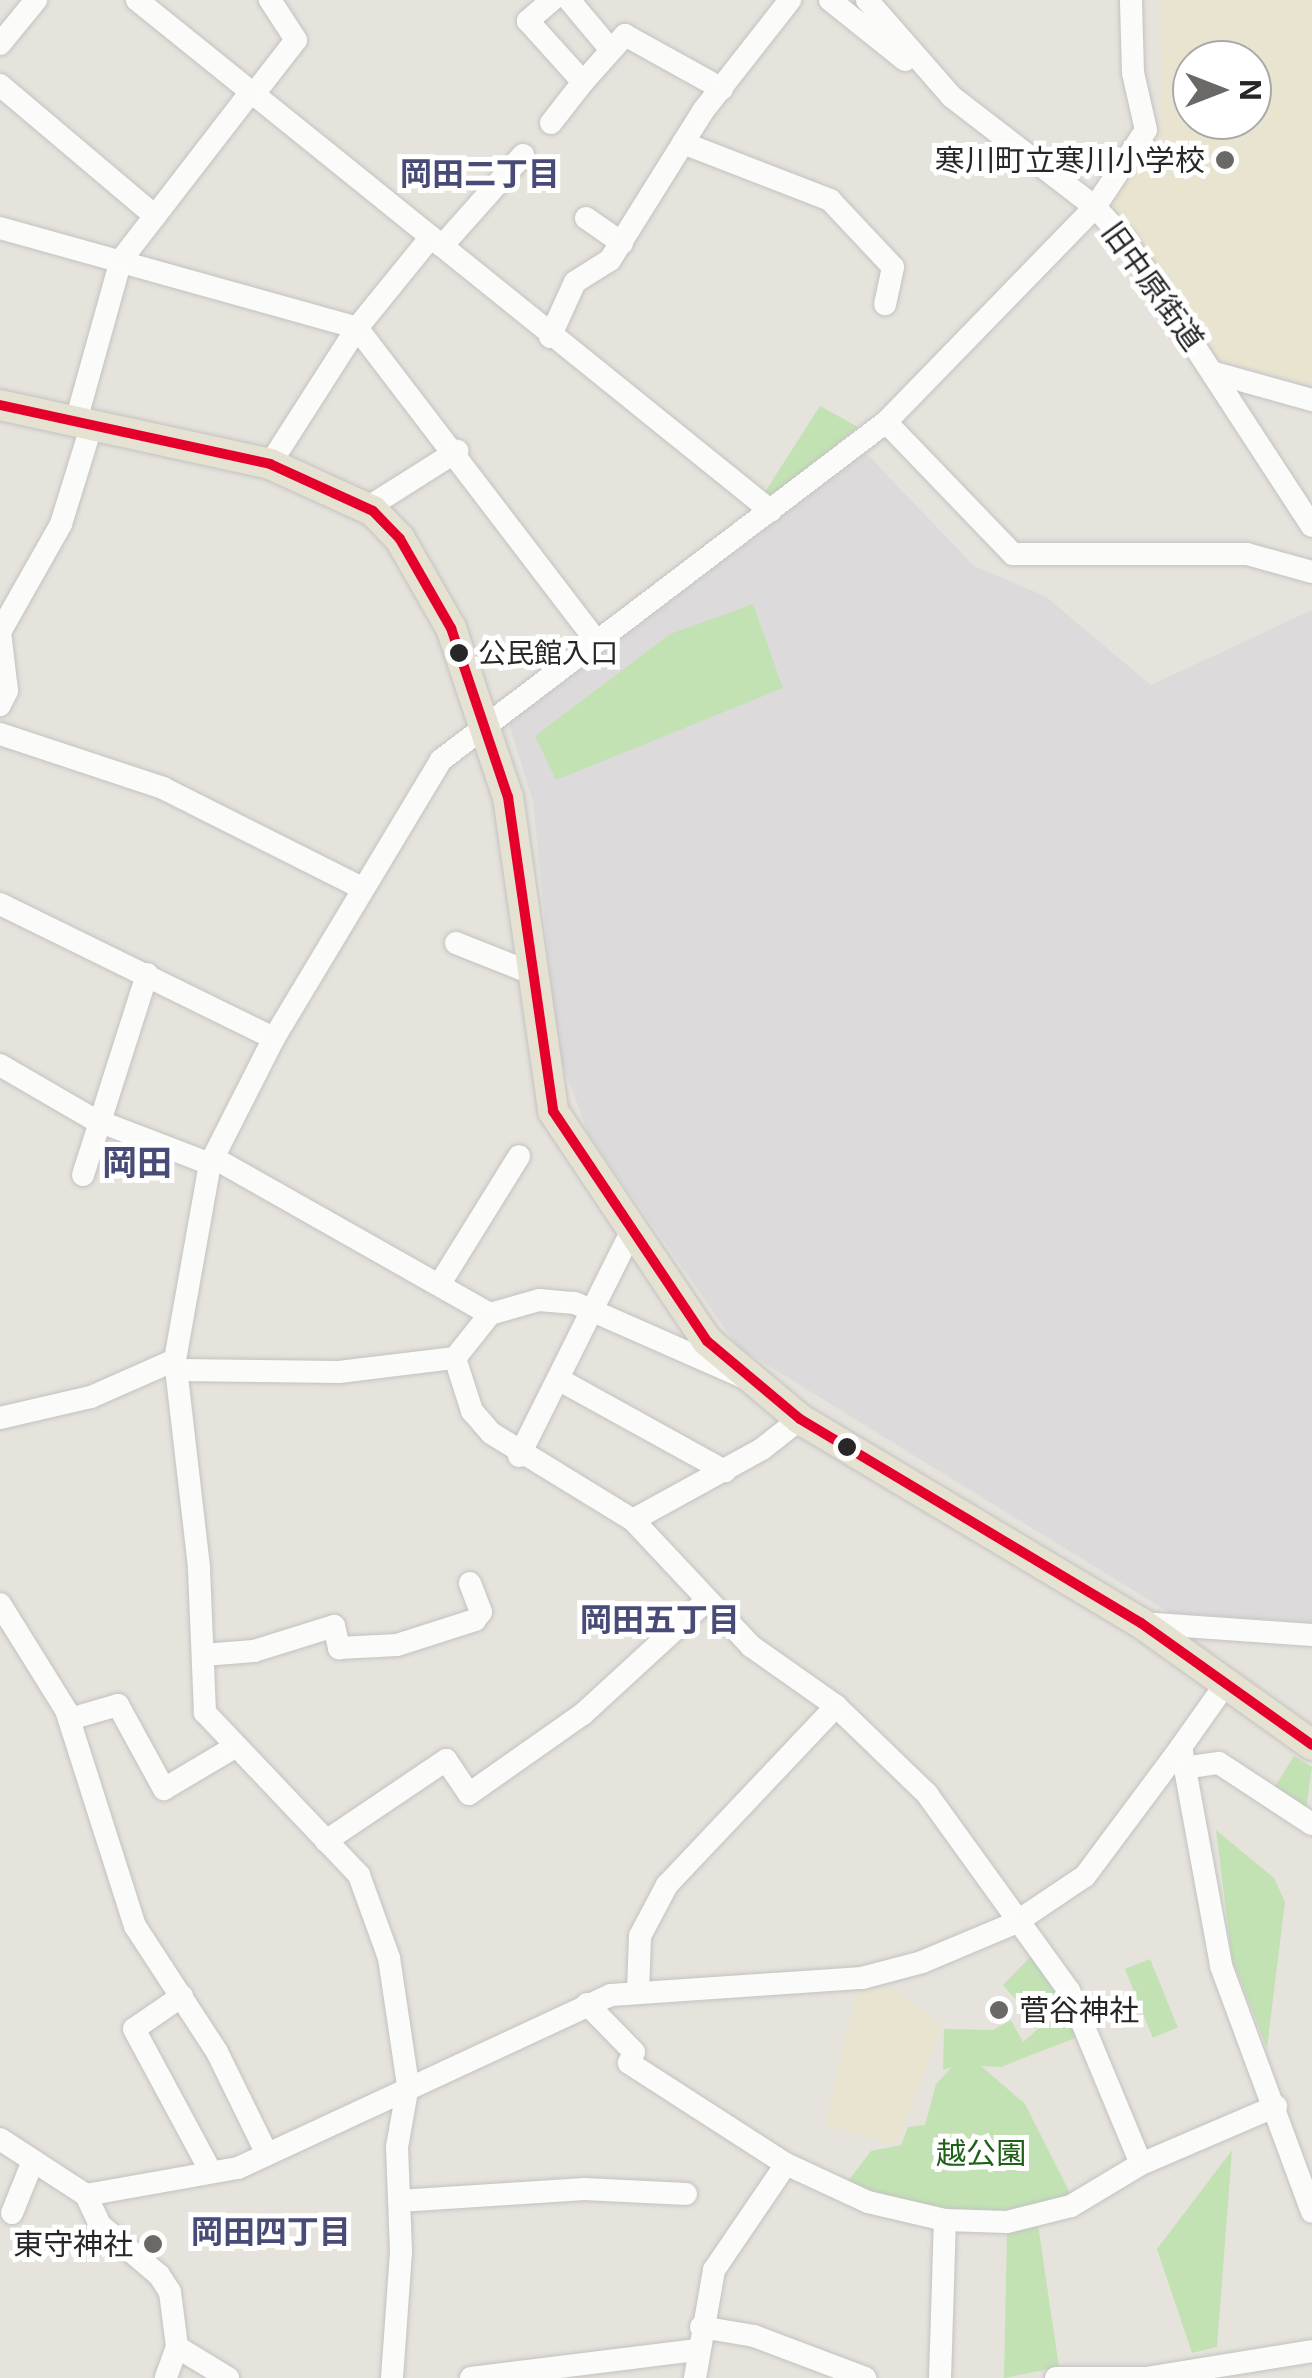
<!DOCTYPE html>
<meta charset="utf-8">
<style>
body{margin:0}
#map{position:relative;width:1312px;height:2378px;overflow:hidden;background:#e6e3dc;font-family:Inter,"Noto Sans JP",sans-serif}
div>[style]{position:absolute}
.industrial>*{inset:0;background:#dddadb}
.education>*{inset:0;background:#e9e4d0}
.green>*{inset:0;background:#c2e2b4;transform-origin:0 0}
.roads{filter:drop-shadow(0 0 2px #c3c2c2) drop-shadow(0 0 2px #c3c2c2)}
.minor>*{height:22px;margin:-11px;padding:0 11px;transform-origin:11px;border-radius:11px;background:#fbfbfa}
.major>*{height:30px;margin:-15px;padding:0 15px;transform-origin:15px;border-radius:15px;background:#e5e2d2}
.bus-1>*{height:10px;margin:-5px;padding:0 5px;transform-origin:5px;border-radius:5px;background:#e4002b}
.dots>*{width:28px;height:28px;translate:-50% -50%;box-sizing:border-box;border:5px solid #fff;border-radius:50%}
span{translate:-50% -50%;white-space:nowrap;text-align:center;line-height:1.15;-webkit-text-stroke:10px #fff;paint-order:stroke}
.bus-label{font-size:28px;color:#272727}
.left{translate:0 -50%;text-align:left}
.poi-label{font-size:30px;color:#272727}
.right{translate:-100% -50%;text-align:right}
.street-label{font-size:30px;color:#272727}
.park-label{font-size:30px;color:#206119}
.neighbourhood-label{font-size:32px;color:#484b76;font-weight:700}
.quarter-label{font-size:35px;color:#484b76;font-weight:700}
.north{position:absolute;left:1172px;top:40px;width:100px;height:100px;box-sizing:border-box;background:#fff;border:2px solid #a9a9a9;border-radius:50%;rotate:90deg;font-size:28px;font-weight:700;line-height:40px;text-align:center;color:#272727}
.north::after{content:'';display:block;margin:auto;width:35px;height:45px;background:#6a6966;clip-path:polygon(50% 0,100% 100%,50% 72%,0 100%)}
</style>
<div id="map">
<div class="industrial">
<i style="clip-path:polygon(866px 453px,974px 566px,1045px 596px,1151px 685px,1312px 610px,1312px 1622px,1170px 1613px,738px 1347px,588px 1133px,558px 1052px,533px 802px,509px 724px)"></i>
</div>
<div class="education">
<i style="clip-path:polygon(evenodd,1160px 0,1312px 0,1312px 385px,1220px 360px,1104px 207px,1162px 124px,1160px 0,1192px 60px,1252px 60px,1252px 120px,1192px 120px,1192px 60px)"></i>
<i style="clip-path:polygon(891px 1987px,942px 2026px,899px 2139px,889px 2144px,825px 2124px,857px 1991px)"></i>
</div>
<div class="green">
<i style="clip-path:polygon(820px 406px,858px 427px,770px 498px,763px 495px)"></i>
<i style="clip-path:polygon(753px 604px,783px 688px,556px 780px,535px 736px,670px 634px)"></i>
<i style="clip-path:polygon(1294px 1756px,1312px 1767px,1306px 1810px,1273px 1790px)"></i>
<i style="clip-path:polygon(1216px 1830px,1274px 1878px,1285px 1902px,1267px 2048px,1232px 1959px)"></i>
<i style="clip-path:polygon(1033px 1954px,1080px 2036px,1001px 2067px,981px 2066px,1025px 2104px,1072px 2197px,1000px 2215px,944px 2214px,845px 2185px,871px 2151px,901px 2145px,908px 2127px,925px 2125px,936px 2084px,952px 2067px,943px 2070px,944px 2029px,993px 2030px,1011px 2020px,1023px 2042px,1040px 2027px,1003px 1985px)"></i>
<i style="left:1150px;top:1959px;width:74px;height:27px;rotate:68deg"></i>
<i style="clip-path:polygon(1232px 2150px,1217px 2347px,1192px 2353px,1157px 2249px)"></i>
<i style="clip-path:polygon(1038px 2225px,1059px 2367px,1004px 2378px,1007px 2231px)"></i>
</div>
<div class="roads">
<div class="minor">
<i style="left:137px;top:0;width:814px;rotate:38.87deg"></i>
<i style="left:552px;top:0;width:32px;rotate:139deg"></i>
<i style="left:528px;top:21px;width:82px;rotate:48deg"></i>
<i style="left:583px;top:82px;width:63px;rotate:-48.2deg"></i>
<i style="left:625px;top:35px;width:111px;rotate:29.1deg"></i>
<i style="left:569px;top:0;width:65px;rotate:50deg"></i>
<i style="left:830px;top:0;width:96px;rotate:38.7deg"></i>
<i style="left:867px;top:0;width:129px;rotate:48.8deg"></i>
<i style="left:952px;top:97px;width:180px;rotate:37.6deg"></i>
<i style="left:1095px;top:207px;width:46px;rotate:47.6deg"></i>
<i style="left:1126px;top:241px;width:340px;rotate:56.9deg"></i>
<i style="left:0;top:44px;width:57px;rotate:-50.7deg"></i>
<i style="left:0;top:85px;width:203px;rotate:40.2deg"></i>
<i style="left:254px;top:94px;width:68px;rotate:-52.1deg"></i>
<i style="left:296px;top:40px;width:48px;rotate:-123deg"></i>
<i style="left:551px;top:123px;width:52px;rotate:-52deg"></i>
<i style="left:683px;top:143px;width:158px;rotate:21.2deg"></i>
<i style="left:830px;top:200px;width:92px;rotate:46.8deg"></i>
<i style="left:893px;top:267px;width:38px;rotate:102deg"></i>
<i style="left:586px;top:218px;width:44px;rotate:34.8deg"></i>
<i style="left:0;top:228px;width:371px;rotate:15.6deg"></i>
<i style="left:357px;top:328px;width:395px;rotate:52.6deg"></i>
<i style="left:442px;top:246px;width:122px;rotate:-48.3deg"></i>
<i style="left:550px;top:337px;width:60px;rotate:-65.6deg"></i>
<i style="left:575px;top:282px;width:41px;rotate:-32.2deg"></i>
<i style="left:610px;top:260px;width:176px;rotate:-58deg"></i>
<i style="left:703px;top:111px;width:141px;rotate:-51.9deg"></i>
<i style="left:1215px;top:373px;width:101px;rotate:15.6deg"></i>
<i style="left:76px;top:421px;width:167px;rotate:-74.4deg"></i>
<i style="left:121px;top:260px;width:212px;rotate:-52.3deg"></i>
<i style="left:886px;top:422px;width:183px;rotate:46.1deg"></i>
<i style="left:1013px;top:554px;width:234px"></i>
<i style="left:1247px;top:554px;width:67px;rotate:15.5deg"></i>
<i style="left:270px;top:464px;width:161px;rotate:-57.4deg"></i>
<i style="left:357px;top:328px;width:117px;rotate:-50.9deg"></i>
<i style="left:367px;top:508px;width:107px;rotate:-32.3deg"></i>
<i style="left:0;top:632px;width:124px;rotate:-60.5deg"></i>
<i style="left:61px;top:524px;width:105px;rotate:-72.8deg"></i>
<i style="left:0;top:632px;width:59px;rotate:83.2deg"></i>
<i style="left:7px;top:691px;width:16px;rotate:117deg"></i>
<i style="left:0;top:734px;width:172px;rotate:18.3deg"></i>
<i style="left:163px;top:788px;width:223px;rotate:26.7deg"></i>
<i style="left:0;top:904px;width:305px;rotate:26.1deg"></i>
<i style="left:456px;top:943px;width:79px;rotate:21.7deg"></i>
<i style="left:0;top:1065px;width:108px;rotate:30.1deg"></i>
<i style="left:93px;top:1119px;width:125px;rotate:21deg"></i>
<i style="left:214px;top:1158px;width:317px;rotate:29.5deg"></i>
<i style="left:490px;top:1314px;width:51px;rotate:-15.9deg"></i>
<i style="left:539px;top:1300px;width:36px;rotate:5deg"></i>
<i style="left:575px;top:1303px;width:188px;rotate:23.8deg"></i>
<i style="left:83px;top:1175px;width:211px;rotate:-72.3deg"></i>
<i style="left:441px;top:1282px;width:148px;rotate:-58.2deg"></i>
<i style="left:455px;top:1358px;width:56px;rotate:72.2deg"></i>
<i style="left:472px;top:1411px;width:29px;rotate:49deg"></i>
<i style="left:491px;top:1433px;width:167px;rotate:31.5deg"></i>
<i style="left:633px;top:1520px;width:173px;rotate:46.9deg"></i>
<i style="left:751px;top:1646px;width:104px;rotate:35.2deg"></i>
<i style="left:836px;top:1706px;width:127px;rotate:44deg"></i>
<i style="left:927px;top:1794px;width:243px;rotate:54.2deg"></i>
<i style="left:1069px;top:1991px;width:187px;rotate:67.4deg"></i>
<i style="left:178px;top:1370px;width:161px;rotate:0.7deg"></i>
<i style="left:339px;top:1372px;width:117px;rotate:-6.9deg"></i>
<i style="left:455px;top:1358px;width:56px;rotate:-51.5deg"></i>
<i style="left:558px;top:1379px;width:191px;rotate:28.9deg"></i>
<i style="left:0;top:1418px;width:93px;rotate:-13deg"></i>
<i style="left:91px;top:1397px;width:92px;rotate:-23.8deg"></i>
<i style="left:519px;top:1456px;width:250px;rotate:-63.4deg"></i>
<i style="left:633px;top:1520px;width:147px;rotate:-28.8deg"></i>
<i style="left:762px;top:1449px;width:48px;rotate:-38.3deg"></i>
<i style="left:0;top:1604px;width:125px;rotate:58.1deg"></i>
<i style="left:66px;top:1710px;width:227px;rotate:72.3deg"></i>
<i style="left:135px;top:1926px;width:150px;rotate:56.9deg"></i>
<i style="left:217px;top:2052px;width:111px;rotate:63.9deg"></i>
<i style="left:1141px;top:1623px;width:171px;rotate:4deg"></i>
<i style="left:203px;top:1655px;width:51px;rotate:-4.5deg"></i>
<i style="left:254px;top:1651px;width:84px;rotate:-17.4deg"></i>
<i style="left:334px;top:1626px;width:23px;rotate:77deg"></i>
<i style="left:339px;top:1648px;width:58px;rotate:-3deg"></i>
<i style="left:397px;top:1645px;width:82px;rotate:-17.8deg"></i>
<i style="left:475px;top:1620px;width:10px;rotate:-53deg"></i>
<i style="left:481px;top:1612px;width:31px;rotate:-111deg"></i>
<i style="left:1227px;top:1682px;width:80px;rotate:125.3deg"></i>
<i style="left:1181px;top:1747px;width:223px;rotate:79.6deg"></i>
<i style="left:1221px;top:1966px;width:262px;rotate:69.7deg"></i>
<i style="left:70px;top:1719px;width:50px;rotate:-16.3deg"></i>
<i style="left:118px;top:1705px;width:96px;rotate:61.3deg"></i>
<i style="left:164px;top:1789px;width:80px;rotate:-30.7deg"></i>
<i style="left:1190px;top:1767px;width:29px;rotate:-8deg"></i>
<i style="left:1219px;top:1763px;width:111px;rotate:33.3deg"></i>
<i style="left:326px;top:1841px;width:145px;rotate:-34deg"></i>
<i style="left:446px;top:1760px;width:41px;rotate:55.9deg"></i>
<i style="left:469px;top:1794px;width:139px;rotate:-35.1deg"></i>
<i style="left:583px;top:1714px;width:168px;rotate:-42.6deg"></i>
<i style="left:638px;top:1991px;width:55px;rotate:-87.9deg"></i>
<i style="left:640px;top:1936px;width:58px;rotate:-62.1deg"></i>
<i style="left:667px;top:1885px;width:246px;rotate:-46.6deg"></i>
<i style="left:182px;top:1996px;width:58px;rotate:145.5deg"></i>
<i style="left:134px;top:2029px;width:162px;rotate:61.7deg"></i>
<i style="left:587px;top:2004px;width:67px;rotate:45.6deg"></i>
<i style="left:634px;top:2052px;width:12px;rotate:114deg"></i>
<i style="left:629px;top:2063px;width:187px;rotate:32.8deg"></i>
<i style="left:0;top:2139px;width:103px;rotate:33.1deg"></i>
<i style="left:86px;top:2195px;width:33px;rotate:65deg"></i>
<i style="left:100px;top:2225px;width:77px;rotate:40.3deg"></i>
<i style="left:159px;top:2275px;width:20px;rotate:57deg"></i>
<i style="left:170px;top:2292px;width:55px;rotate:82.7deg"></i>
<i style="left:177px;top:2347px;width:33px;rotate:110deg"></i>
<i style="left:86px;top:2195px;width:154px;rotate:-10.1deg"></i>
<i style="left:238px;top:2168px;width:411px;rotate:-24.9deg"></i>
<i style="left:611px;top:1995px;width:252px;rotate:-3.9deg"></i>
<i style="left:862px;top:1978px;width:62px;rotate:-14.9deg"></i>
<i style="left:922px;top:1962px;width:101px;rotate:-22.8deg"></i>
<i style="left:1015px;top:1923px;width:84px;rotate:-33.9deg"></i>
<i style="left:1085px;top:1876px;width:161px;rotate:-53.3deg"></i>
<i style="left:399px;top:2201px;width:186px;rotate:-3.7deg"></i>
<i style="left:585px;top:2189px;width:101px;rotate:2.8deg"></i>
<i style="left:12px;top:2213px;width:56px;rotate:-68deg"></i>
<i style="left:701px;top:2327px;width:54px;rotate:9.6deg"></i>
<i style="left:754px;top:2336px;width:119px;rotate:20.7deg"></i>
<i style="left:177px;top:2347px;width:60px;rotate:31.3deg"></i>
<i style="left:392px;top:2378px;width:127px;rotate:-85.9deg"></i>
<i style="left:401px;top:2251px;width:104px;rotate:-92.2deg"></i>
<i style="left:397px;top:2147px;width:63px;rotate:-79.9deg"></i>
<i style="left:408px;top:2085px;width:128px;rotate:-98.5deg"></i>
<i style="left:389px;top:1958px;width:88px;rotate:-109.9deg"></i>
<i style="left:359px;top:1875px;width:224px;rotate:-133.5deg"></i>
<i style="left:205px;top:1713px;width:146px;rotate:-92.4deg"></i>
<i style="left:199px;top:1567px;width:208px;rotate:-96.6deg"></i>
<i style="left:175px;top:1360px;width:199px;rotate:-79.9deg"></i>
<i style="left:210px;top:1164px;width:141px;rotate:-63.1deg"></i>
<i style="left:274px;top:1038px;width:324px;rotate:-59deg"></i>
<i style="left:441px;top:760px;width:559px;rotate:-37.22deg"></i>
<i style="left:886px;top:422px;width:300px;rotate:-45.8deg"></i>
<i style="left:1095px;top:207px;width:92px;rotate:-56.5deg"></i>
<i style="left:1146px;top:130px;width:58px;rotate:-102.8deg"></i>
<i style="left:1133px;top:73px;width:73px;rotate:-91.6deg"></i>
<i style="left:471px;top:2378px;width:226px;rotate:-7.1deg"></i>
<i style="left:695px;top:2378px;width:110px;rotate:-80deg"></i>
<i style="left:714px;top:2270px;width:128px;rotate:-55.8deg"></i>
<i style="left:786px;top:2164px;width:90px;rotate:24.9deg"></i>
<i style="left:868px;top:2202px;width:79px;rotate:13.2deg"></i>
<i style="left:945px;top:2220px;width:62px;rotate:1.8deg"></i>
<i style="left:1007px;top:2222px;width:66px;rotate:-14deg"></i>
<i style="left:1071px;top:2206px;width:82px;rotate:-31deg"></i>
<i style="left:1141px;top:2164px;width:147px;rotate:-23.2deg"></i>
<i style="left:940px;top:2378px;width:158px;rotate:-88.2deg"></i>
<i style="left:1056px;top:2378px;width:90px"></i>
<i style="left:1146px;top:2378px;width:168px;rotate:-9.2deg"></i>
</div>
<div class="major">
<i style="left:0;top:405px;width:276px;rotate:12.3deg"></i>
<i style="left:270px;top:464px;width:113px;rotate:24.5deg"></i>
<i style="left:373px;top:511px;width:39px;rotate:46deg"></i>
<i style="left:400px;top:539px;width:103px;rotate:60.2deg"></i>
<i style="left:451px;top:628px;width:178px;rotate:71.4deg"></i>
<i style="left:508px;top:797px;width:317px;rotate:81.8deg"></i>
<i style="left:553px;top:1111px;width:277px;rotate:56.2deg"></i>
<i style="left:707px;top:1341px;width:121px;rotate:40deg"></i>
<i style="left:800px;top:1419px;width:397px;rotate:30.9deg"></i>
<i style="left:1141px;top:1623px;width:210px;rotate:35.5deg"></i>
</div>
</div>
<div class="bus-1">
<i style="left:0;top:405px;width:276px;rotate:12.3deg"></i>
<i style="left:270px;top:464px;width:113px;rotate:24.5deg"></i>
<i style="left:373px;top:511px;width:39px;rotate:46deg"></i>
<i style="left:400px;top:539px;width:103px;rotate:60.2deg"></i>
<i style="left:451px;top:628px;width:178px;rotate:71.4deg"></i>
<i style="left:508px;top:797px;width:317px;rotate:81.8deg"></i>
<i style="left:553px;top:1111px;width:277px;rotate:56.2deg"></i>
<i style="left:707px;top:1341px;width:121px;rotate:40deg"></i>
<i style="left:800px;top:1419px;width:397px;rotate:30.9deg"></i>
<i style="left:1141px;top:1623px;width:210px;rotate:35.5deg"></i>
</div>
<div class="dots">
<i style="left:1225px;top:160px;background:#6a6966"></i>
<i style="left:459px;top:653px;background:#272727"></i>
<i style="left:847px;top:1447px;background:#272727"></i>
<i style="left:999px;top:2010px;background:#6a6966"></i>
<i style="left:153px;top:2244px;background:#6a6966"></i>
</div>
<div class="bus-label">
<span class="left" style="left:478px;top:653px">公民館入口</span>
</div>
<div class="poi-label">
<span class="right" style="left:1205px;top:160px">寒川町立寒川小学校</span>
<span class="left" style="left:1019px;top:2010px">菅谷神社</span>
<span class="right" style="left:133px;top:2244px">東守神社</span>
</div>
<div class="street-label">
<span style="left:1153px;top:286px;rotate:54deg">旧中原街道</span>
</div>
<div class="park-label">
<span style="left:981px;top:2153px">越公園</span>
</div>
<div class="neighbourhood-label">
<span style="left:480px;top:174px">岡田二丁目</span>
<span style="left:660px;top:1620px">岡田五丁目</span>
<span style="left:271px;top:2232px">岡田四丁目</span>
</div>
<div class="quarter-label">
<span style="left:137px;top:1162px">岡田</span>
</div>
<div class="north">N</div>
</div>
